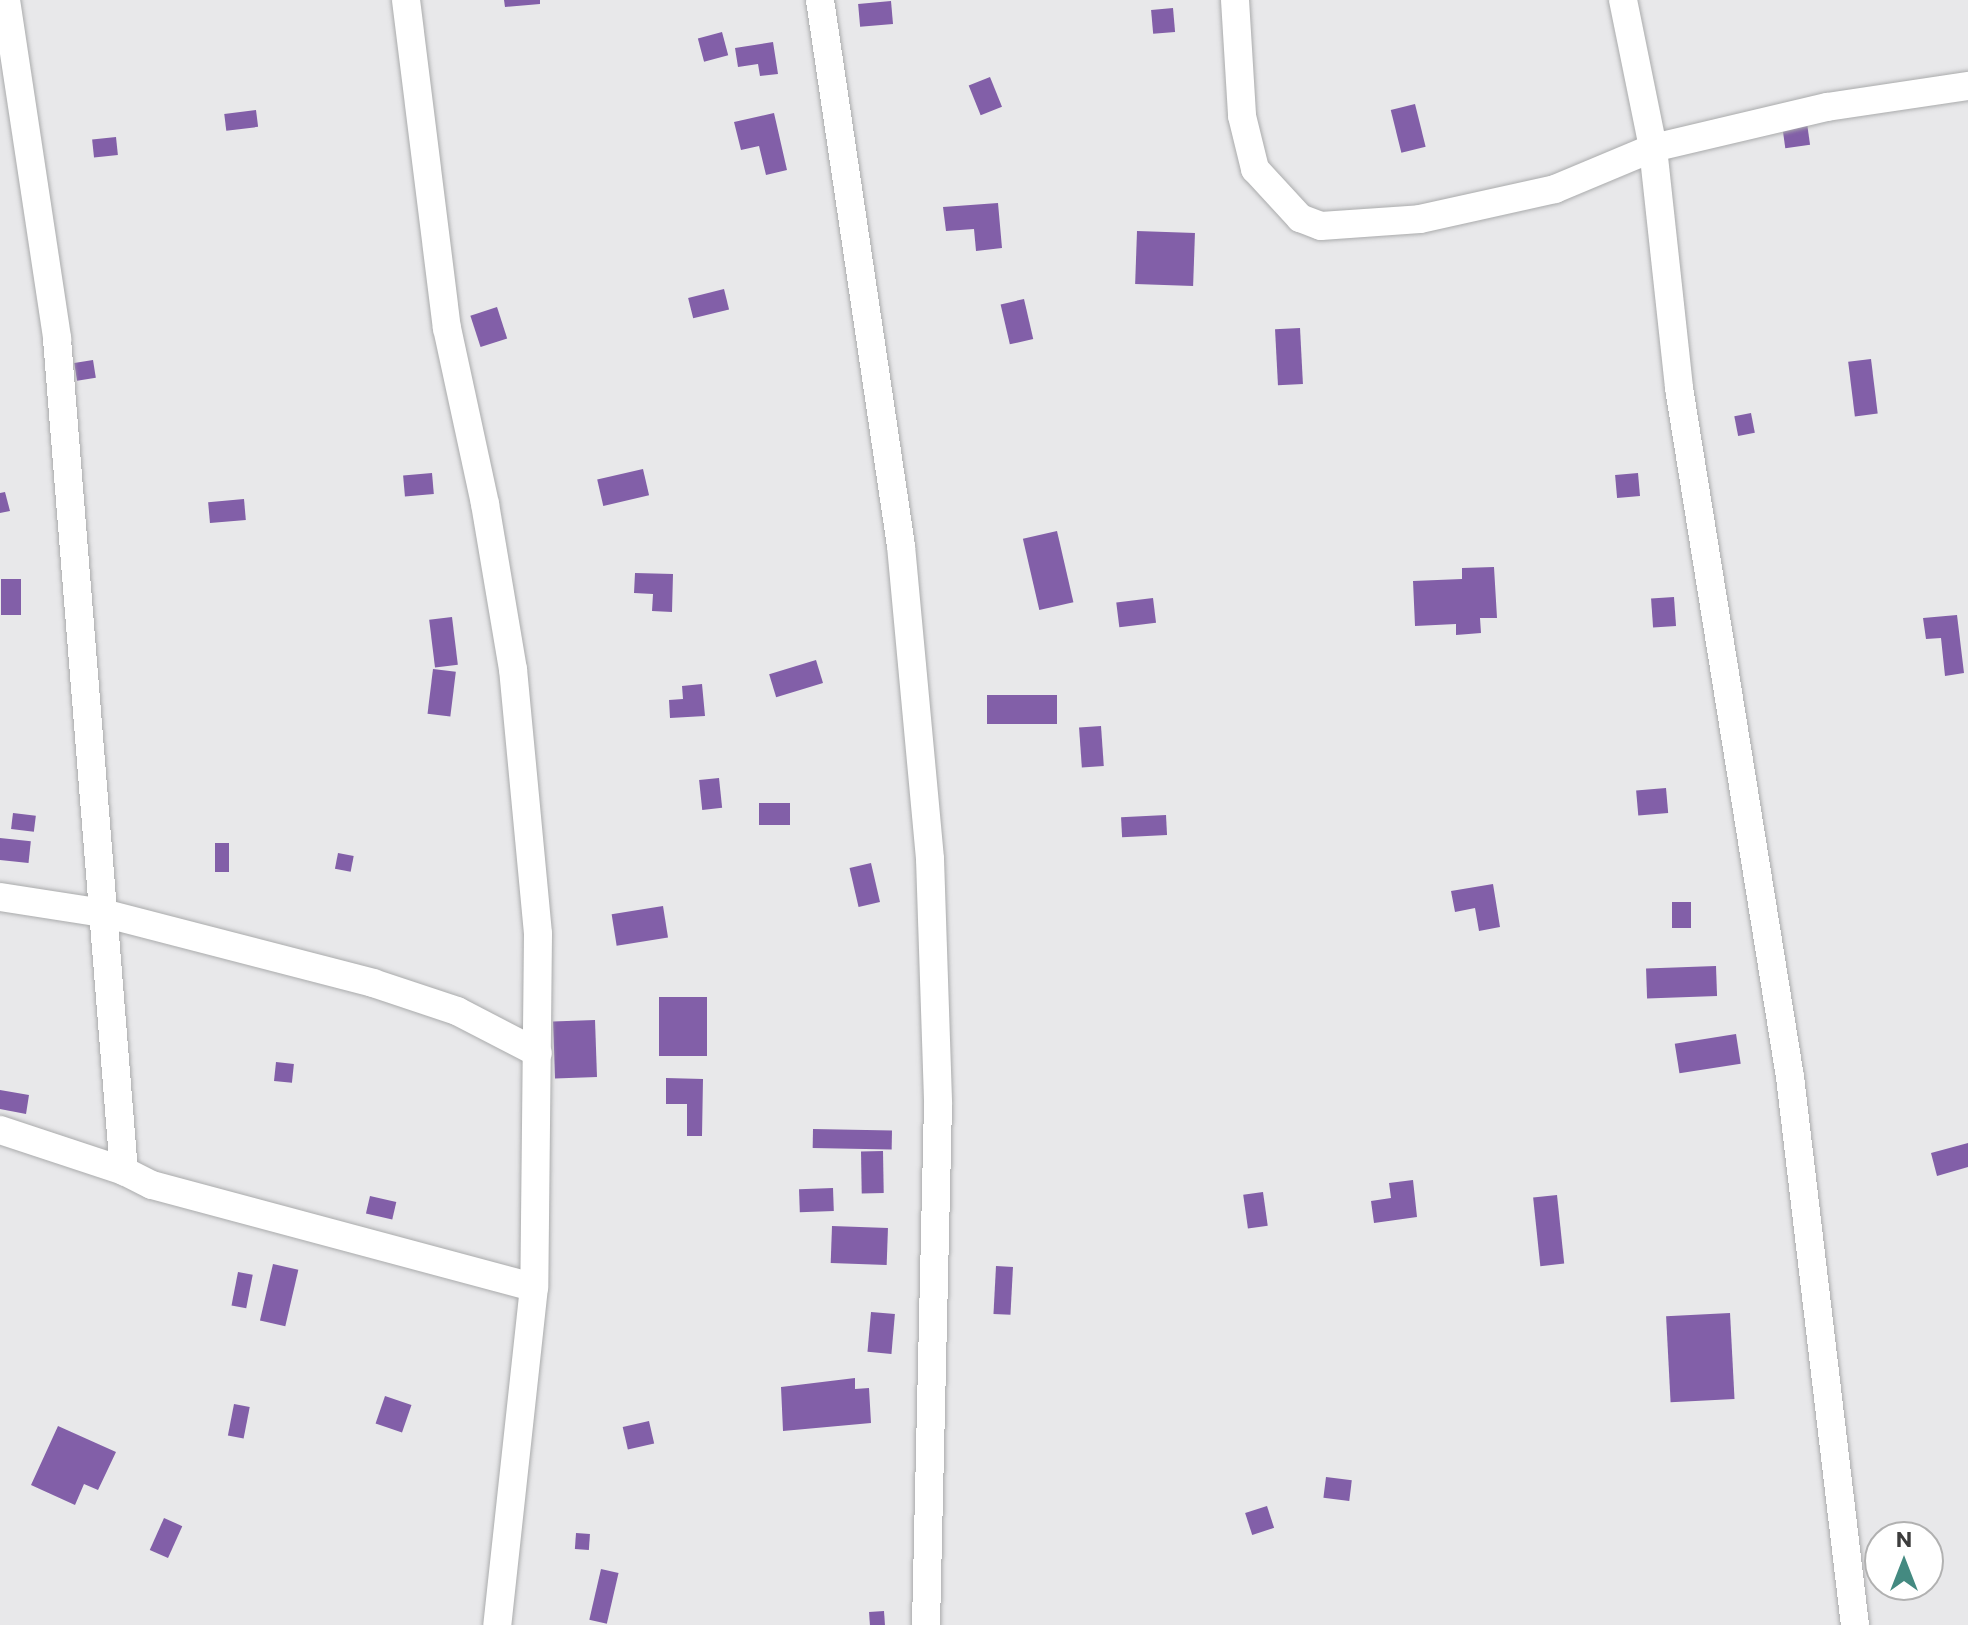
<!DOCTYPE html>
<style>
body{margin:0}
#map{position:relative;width:1968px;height:1625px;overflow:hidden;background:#e8e8ea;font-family:Commissioner,sans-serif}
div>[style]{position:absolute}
.building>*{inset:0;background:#825fa8;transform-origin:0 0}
.roads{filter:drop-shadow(0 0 2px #aaabac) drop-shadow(0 0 2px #aaabac)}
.minor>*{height:28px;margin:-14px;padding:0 14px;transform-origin:14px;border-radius:14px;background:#fff}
span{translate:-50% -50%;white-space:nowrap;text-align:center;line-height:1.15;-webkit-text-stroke:8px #fff;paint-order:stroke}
.north{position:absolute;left:1864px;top:1521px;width:80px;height:80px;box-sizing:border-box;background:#fff;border:2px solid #b1b1b1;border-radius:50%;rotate:0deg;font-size:22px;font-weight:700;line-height:32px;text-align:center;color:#3d3d3d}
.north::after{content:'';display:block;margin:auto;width:28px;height:36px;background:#448a81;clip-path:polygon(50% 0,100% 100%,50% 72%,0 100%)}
</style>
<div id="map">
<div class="building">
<i style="clip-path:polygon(504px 0,540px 0,540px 4px,505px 7px)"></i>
<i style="left:891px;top:1px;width:23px;height:33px;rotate:85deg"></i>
<i style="left:1173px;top:8px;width:24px;height:22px;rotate:85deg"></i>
<i style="left:722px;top:32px;width:24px;height:25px;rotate:75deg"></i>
<i style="clip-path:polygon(773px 42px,778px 74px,760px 76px,758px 64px,738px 67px,735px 48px)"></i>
<i style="left:990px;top:77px;width:32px;height:23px;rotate:68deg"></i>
<i style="left:1415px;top:104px;width:44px;height:25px;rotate:76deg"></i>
<i style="left:256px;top:110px;width:17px;height:32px;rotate:83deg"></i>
<i style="clip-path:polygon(774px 113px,787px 170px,766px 175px,759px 146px,741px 150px,734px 122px)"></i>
<i style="left:1807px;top:123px;width:22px;height:25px;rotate:82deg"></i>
<i style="left:116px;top:137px;width:18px;height:24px;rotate:84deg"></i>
<i style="clip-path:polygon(998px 203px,1002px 248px,976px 251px,974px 229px,946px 231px,943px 207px)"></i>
<i style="left:1137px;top:231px;width:58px;height:53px;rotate:2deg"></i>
<i style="left:724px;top:289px;width:21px;height:37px;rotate:76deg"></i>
<i style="left:1024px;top:299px;width:41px;height:24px;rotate:77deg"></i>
<i style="left:497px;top:307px;width:33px;height:28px;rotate:72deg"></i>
<i style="left:1300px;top:328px;width:56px;height:25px;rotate:87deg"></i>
<i style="left:1871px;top:359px;width:55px;height:23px;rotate:83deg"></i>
<i style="left:93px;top:360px;width:18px;height:19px;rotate:81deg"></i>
<i style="left:1751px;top:413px;width:20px;height:17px;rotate:79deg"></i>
<i style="left:643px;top:469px;width:27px;height:47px;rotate:77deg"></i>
<i style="left:432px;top:473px;width:21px;height:29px;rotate:85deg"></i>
<i style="left:1638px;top:473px;width:23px;height:23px;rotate:85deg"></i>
<i style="clip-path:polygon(5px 492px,10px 511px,0 513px,0 493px)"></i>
<i style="left:244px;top:499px;width:21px;height:36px;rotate:85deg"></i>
<i style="left:1057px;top:531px;width:73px;height:35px;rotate:77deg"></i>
<i style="clip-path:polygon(1494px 567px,1497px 618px,1480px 618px,1481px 633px,1456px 635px,1456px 624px,1415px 626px,1413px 581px,1462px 579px,1462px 568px)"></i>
<i style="clip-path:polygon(635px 573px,673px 574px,672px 612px,652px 611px,653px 594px,634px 593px)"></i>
<i style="left:1px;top:579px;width:20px;height:36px"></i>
<i style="left:1674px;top:597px;width:29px;height:23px;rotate:86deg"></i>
<i style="left:1153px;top:598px;width:25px;height:37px;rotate:83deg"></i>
<i style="clip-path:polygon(1957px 615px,1964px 673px,1945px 676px,1941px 638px,1926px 639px,1923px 618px)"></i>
<i style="left:452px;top:617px;width:48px;height:23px;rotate:83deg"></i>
<i style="left:816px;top:660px;width:24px;height:49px;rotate:73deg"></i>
<i style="left:433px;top:669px;width:23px;height:45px;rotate:7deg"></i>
<i style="clip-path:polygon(702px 684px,705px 716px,670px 718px,669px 700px,683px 699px,682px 686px)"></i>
<i style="left:1057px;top:695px;width:29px;height:70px;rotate:90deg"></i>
<i style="left:1101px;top:726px;width:40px;height:22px;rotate:86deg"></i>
<i style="left:719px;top:778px;width:30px;height:20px;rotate:84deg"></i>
<i style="left:1666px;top:788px;width:25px;height:30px;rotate:85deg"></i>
<i style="left:759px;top:803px;width:31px;height:22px"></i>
<i style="left:13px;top:813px;width:23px;height:16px;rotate:7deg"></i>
<i style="left:1166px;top:815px;width:20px;height:45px;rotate:87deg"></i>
<i style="left:0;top:838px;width:31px;height:22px;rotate:6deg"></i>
<i style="left:215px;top:843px;width:14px;height:29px"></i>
<i style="left:338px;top:853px;width:16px;height:16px;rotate:11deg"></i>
<i style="left:871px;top:863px;width:40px;height:22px;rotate:77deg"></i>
<i style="clip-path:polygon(1493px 884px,1500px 927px,1479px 931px,1475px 908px,1455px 912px,1451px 891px)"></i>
<i style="left:1672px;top:902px;width:19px;height:26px"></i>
<i style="left:663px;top:906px;width:32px;height:52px;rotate:81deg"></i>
<i style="left:1716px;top:966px;width:30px;height:70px;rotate:88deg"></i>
<i style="left:659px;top:997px;width:48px;height:59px"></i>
<i style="left:595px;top:1020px;width:57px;height:42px;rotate:88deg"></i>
<i style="left:1736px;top:1034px;width:30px;height:62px;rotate:81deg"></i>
<i style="left:276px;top:1062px;width:18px;height:19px;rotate:6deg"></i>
<i style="clip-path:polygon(666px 1078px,703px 1079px,702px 1136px,687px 1136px,687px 1104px,666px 1104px)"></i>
<i style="clip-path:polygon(0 1090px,29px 1095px,26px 1114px,0 1109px)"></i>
<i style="left:813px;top:1129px;width:79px;height:19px;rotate:1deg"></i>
<i style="clip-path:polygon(1968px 1143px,1968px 1167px,1937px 1176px,1931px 1153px)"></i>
<i style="left:883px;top:1151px;width:42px;height:22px;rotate:89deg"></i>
<i style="clip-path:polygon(1413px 1180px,1417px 1217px,1374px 1223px,1371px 1201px,1391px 1198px,1389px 1183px)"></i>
<i style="left:833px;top:1188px;width:23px;height:34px;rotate:88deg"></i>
<i style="left:1263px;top:1192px;width:34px;height:20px;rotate:82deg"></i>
<i style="left:1557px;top:1195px;width:69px;height:24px;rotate:84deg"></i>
<i style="left:370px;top:1196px;width:27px;height:18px;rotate:13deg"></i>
<i style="left:832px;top:1226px;width:56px;height:37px;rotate:2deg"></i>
<i style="left:273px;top:1264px;width:26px;height:58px;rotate:13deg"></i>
<i style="left:996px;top:1266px;width:17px;height:48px;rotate:3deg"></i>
<i style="left:238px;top:1272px;width:15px;height:34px;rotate:11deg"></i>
<i style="left:871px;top:1312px;width:24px;height:40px;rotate:5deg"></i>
<i style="left:1730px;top:1313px;width:86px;height:64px;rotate:87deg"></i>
<i style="clip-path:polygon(855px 1378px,855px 1389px,869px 1388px,871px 1423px,783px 1431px,781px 1387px)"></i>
<i style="left:385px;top:1396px;width:28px;height:29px;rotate:19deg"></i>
<i style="left:234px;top:1404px;width:16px;height:32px;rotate:11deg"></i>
<i style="left:649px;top:1421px;width:23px;height:27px;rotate:77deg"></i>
<i style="clip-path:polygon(58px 1426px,116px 1452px,98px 1490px,84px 1484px,75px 1505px,31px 1485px)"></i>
<i style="left:1326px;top:1477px;width:26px;height:21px;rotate:7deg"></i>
<i style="left:1267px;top:1506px;width:23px;height:23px;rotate:72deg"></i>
<i style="left:164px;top:1518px;width:20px;height:35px;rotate:24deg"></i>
<i style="left:576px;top:1533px;width:14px;height:16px;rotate:4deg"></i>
<i style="left:601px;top:1569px;width:18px;height:52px;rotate:13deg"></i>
<i style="left:884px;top:1611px;width:14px;height:15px;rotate:86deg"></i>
</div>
<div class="roads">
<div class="minor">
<i style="left:6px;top:0;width:343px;rotate:81.4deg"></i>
<i style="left:57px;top:339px;width:835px;rotate:85.4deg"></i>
<i style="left:124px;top:1171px;width:31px;rotate:27deg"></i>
<i style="left:152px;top:1185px;width:395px;rotate:15deg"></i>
<i style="left:406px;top:0;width:331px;rotate:82.9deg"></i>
<i style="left:447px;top:328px;width:180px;rotate:77.8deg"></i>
<i style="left:485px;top:504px;width:167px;rotate:80.4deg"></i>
<i style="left:513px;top:669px;width:266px;rotate:84.6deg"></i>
<i style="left:538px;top:934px;width:353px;rotate:90.6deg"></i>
<i style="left:534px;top:1287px;width:340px;rotate:96.2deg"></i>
<i style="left:820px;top:0;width:552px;rotate:81.56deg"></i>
<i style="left:901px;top:546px;width:314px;rotate:84.7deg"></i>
<i style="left:930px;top:859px;width:245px;rotate:88.1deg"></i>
<i style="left:938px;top:1104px;width:521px;rotate:91.32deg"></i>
<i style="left:1235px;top:0;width:116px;rotate:86.5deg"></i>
<i style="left:1242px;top:116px;width:55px;rotate:76.2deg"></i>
<i style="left:1255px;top:169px;width:67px;rotate:47.4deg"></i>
<i style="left:1300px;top:218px;width:22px;rotate:21deg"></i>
<i style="left:1321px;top:226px;width:99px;rotate:-4deg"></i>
<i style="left:1420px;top:219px;width:138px;rotate:-12.5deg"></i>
<i style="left:1555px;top:189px;width:106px;rotate:-22.7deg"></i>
<i style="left:1653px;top:148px;width:179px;rotate:-13.3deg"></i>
<i style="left:1827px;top:107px;width:143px;rotate:-8.5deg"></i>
<i style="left:1623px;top:0;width:151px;rotate:78.5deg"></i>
<i style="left:1653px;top:148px;width:241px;rotate:83.8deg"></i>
<i style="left:1679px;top:388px;width:698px;rotate:80.85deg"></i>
<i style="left:1790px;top:1077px;width:552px;rotate:83.24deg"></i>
<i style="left:0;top:897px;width:104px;rotate:8.8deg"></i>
<i style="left:103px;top:913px;width:279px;rotate:14.5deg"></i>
<i style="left:373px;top:983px;width:89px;rotate:18.4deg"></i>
<i style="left:457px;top:1011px;width:91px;rotate:27.4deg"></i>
<i style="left:0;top:1130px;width:131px;rotate:18.3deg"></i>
</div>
</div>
<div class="north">N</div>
</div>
